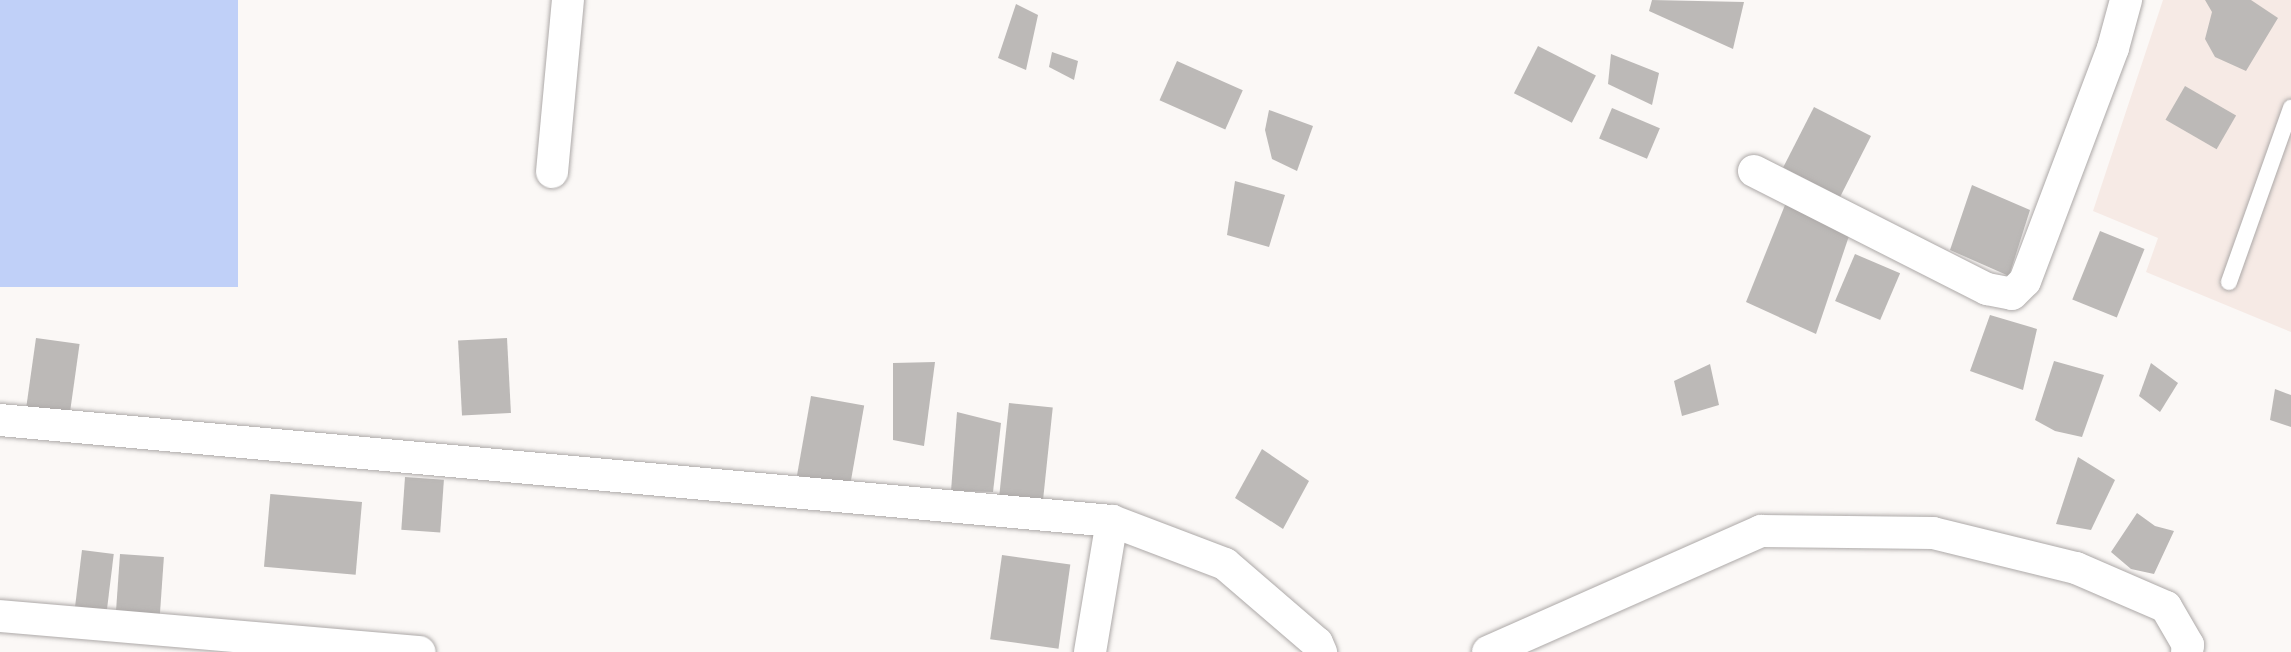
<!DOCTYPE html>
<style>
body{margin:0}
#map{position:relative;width:2291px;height:652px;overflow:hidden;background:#fbf8f6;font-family:"DejaVu Sans",sans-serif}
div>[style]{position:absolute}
.built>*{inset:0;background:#f6eae5}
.water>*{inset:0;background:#c0d0f8;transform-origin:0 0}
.building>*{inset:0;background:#bcb9b7;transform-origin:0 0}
.roads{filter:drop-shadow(0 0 2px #ada9a8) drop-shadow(0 0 2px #ada9a8)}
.lane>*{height:16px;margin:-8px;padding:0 8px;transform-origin:8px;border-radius:8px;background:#fff}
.street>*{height:32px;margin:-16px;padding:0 16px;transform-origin:16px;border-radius:16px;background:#fff}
span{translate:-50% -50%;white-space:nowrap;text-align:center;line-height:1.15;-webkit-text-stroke:5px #fff;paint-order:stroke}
</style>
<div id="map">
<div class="built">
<i style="clip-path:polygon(2163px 0,2291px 0,2291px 332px,2146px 272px,2158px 238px,2093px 211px)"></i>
</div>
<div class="water">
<i style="left:0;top:0;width:238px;height:287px"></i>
</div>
<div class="building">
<i style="clip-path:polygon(1652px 0,1744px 2px,1733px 49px,1649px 11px)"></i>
<i style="clip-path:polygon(2205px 0,2251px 0,2278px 18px,2246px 71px,2215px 57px,2205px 39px,2212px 12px)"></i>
<i style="clip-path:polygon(1016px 4px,1038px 15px,1026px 70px,998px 58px)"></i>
<i style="left:1538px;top:46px;width:65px;height:53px;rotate:27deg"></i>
<i style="clip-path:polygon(1052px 52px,1078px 61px,1074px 80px,1049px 67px)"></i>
<i style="clip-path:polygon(1611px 54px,1659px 73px,1652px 105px,1608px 84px)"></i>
<i style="left:1177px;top:61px;width:72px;height:43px;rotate:24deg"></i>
<i style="left:2185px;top:86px;width:59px;height:39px;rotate:30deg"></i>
<i style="left:1814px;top:107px;width:64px;height:68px;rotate:27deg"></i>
<i style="left:1612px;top:108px;width:52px;height:33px;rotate:23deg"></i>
<i style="clip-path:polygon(1269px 110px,1313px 126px,1297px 171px,1272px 159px,1265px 130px)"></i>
<i style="clip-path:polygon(1235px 181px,1285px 195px,1269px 247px,1227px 235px)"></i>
<i style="clip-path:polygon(1972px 185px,2030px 210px,2009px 276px,1950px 250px)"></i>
<i style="clip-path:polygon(1787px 200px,1851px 230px,1816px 334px,1746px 302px)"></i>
<i style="left:2100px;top:231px;width:48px;height:74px;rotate:22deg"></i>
<i style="left:1855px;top:254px;width:49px;height:51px;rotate:23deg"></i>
<i style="clip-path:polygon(1990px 315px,2037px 329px,2023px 390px,1970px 371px)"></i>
<i style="left:36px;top:338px;width:44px;height:73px;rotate:8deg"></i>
<i style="left:507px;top:338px;width:75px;height:49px;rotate:87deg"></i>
<i style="clip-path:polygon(2054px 361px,2104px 375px,2082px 437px,2055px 431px,2035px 420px)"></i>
<i style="clip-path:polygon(935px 362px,924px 446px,893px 440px,893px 363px)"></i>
<i style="clip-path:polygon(2151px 363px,2178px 383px,2160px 412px,2139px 396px)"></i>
<i style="clip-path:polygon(1710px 364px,1719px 405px,1682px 416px,1674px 381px)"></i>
<i style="clip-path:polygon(2275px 389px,2291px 395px,2291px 427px,2270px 420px)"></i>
<i style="left:811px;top:396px;width:54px;height:81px;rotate:10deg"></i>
<i style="left:1009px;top:403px;width:44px;height:93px;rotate:6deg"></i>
<i style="clip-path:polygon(957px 412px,1001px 423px,993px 492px,951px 491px)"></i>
<i style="clip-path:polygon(1262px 449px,1309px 481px,1283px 529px,1235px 498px)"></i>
<i style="clip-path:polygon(2078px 457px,2115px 480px,2091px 530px,2056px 524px)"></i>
<i style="left:405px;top:477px;width:39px;height:53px;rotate:4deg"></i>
<i style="left:362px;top:502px;width:73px;height:92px;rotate:95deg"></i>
<i style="clip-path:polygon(2137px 513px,2155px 526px,2174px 531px,2154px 574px,2131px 569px,2111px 552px)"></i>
<i style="left:82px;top:550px;width:32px;height:60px;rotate:7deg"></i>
<i style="left:120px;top:554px;width:44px;height:58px;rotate:4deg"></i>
<i style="left:1002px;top:555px;width:69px;height:85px;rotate:8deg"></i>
</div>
<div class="roads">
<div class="lane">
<i style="left:2229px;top:282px;width:185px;rotate:-70.4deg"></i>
</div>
<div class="street">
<i style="left:1754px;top:171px;width:261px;rotate:26.9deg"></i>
<i style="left:1987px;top:289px;width:25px;rotate:11deg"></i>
<i style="left:2012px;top:294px;width:18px;rotate:-45deg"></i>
<i style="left:2025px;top:281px;width:249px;rotate:-69.3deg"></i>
<i style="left:2113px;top:48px;width:50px;rotate:-74.8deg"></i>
<i style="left:552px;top:172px;width:173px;rotate:-84.7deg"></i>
<i style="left:0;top:420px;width:1117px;rotate:5.19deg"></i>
<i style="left:1112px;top:521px;width:121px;rotate:20.8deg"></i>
<i style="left:1225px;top:564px;width:121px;rotate:40.7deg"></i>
<i style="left:1317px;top:643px;width:10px;rotate:66deg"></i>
<i style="left:0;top:616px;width:421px;rotate:4.9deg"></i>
<i style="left:1090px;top:652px;width:133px;rotate:-80.5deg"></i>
<i style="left:1488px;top:652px;width:299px;rotate:-23.9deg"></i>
<i style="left:1761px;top:531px;width:172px;rotate:0.7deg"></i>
<i style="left:1933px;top:533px;width:147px;rotate:13.8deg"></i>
<i style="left:2076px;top:568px;width:98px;rotate:23.4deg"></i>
<i style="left:2166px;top:607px;width:44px;rotate:59.9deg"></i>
<i style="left:2188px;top:645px;width:7px;rotate:98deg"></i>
</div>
</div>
</div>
